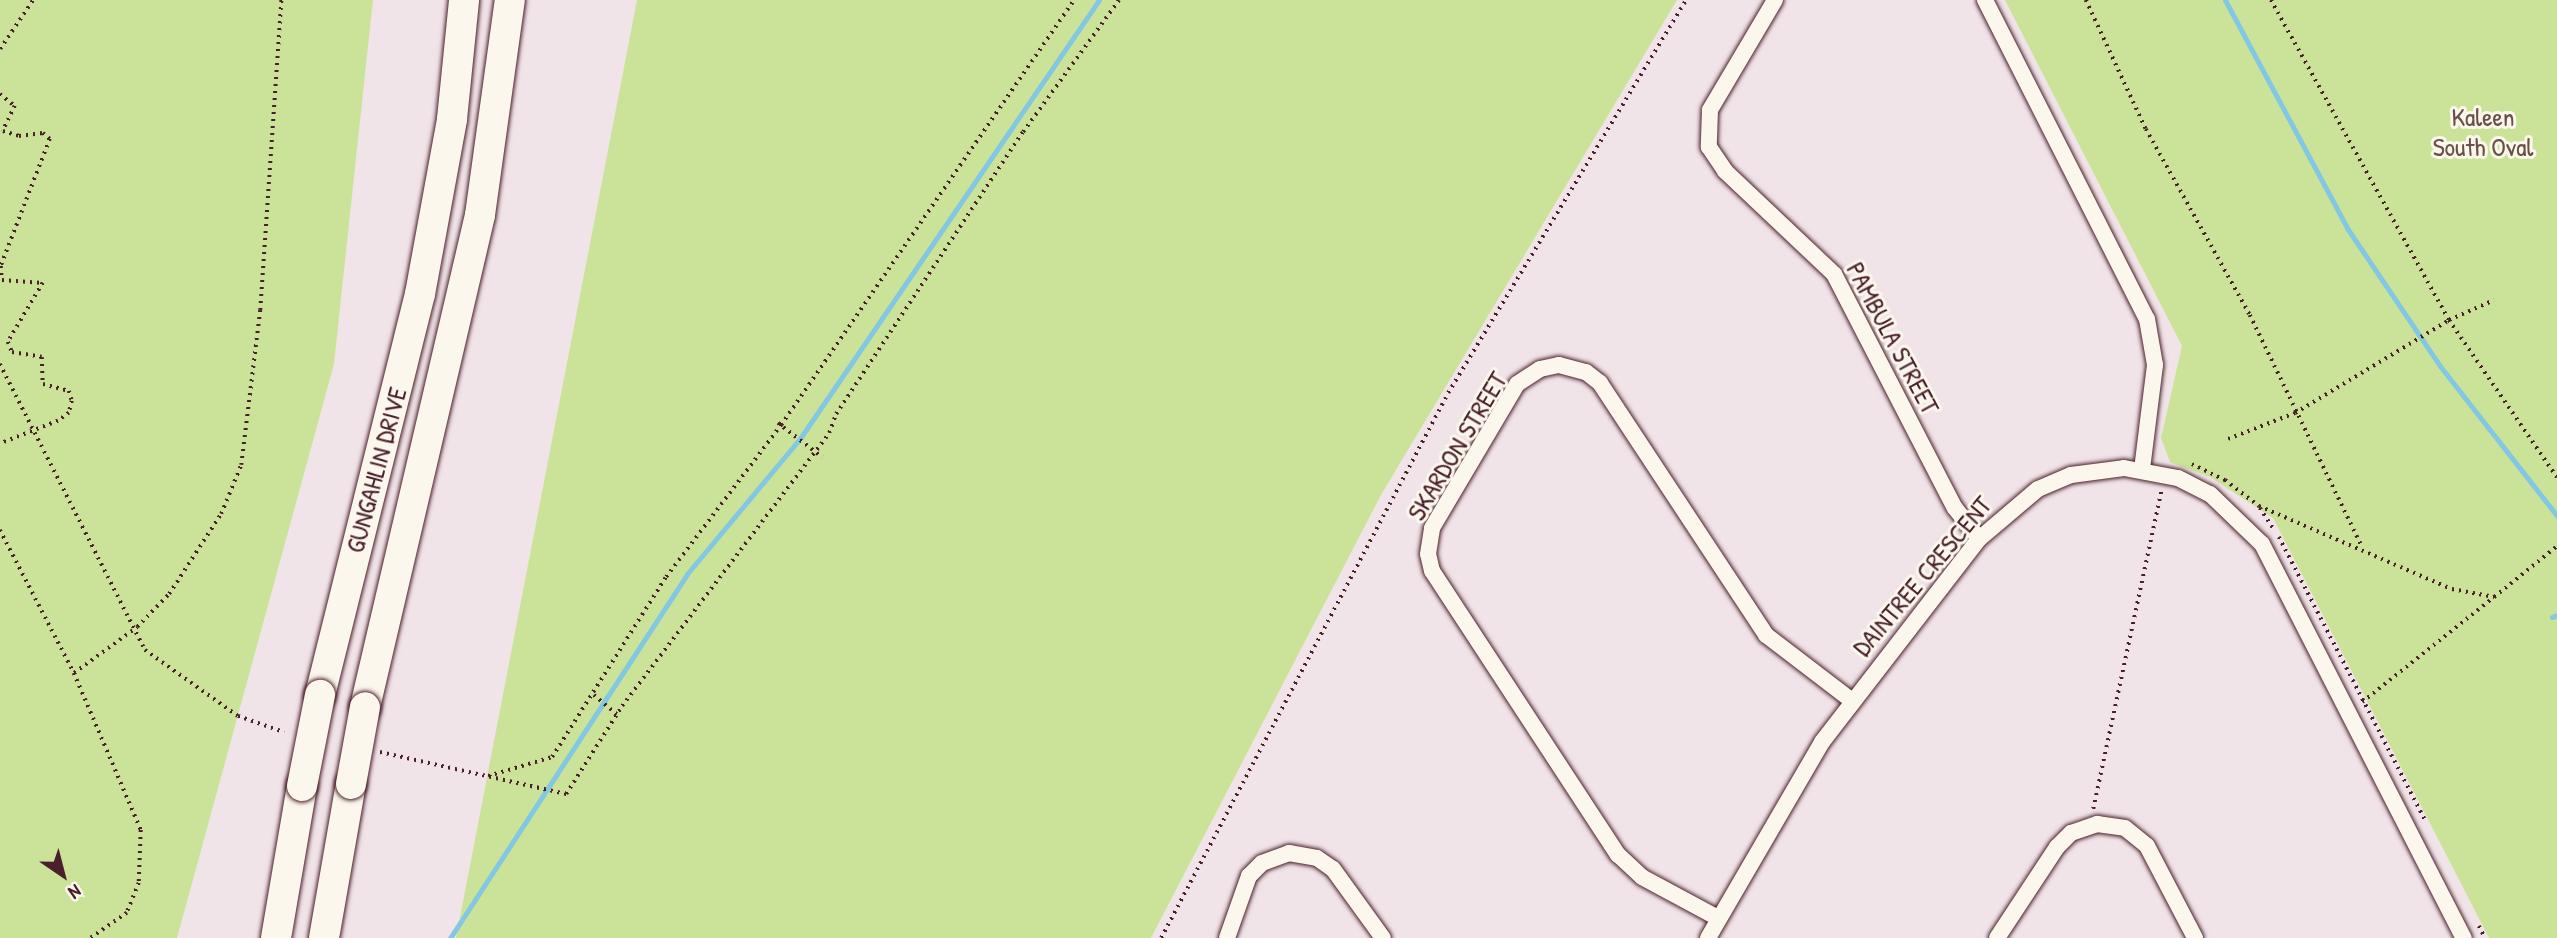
<!DOCTYPE html>
<style>
body{margin:0}
#map{position:relative;width:2557px;height:938px;overflow:hidden;background:#f1e4e8;font-family:"Patrick Hand",sans-serif}
div>[style]{position:absolute}
.green>*{inset:0;background:#cbe399}
.stream>*{height:5px;margin:-2.5px;padding:0 2.5px;transform-origin:2.5px;border-radius:2.5px;background:#82c8e3}
.path>*{height:3.5px;margin-top:-1.75px;transform-origin:0;background:repeating-linear-gradient(90deg,#4a1f2b 0 2px,transparent 0 7px)}
.roads{filter:drop-shadow(0 0 2px #4a1f2b) drop-shadow(0 0 2px #4a1f2b)}
.minor>*{height:16px;margin:-8px;padding:0 8px;transform-origin:8px;border-radius:8px;background:#fbf7ec}
.motorway>*{height:30px;margin:-15px;padding:0 15px;transform-origin:15px;border-radius:15px;background:#fbf7ec}
.bridges{filter:drop-shadow(0 0 2px #4a1f2b) drop-shadow(0 0 2px #4a1f2b)}
.motorway-bridge>*{height:30px;margin:-15px;padding:0 15px;transform-origin:15px;border-radius:15px;background:#fbf7ec}
span{translate:-50% -50%;white-space:nowrap;text-align:center;line-height:1.15;-webkit-text-stroke:6px #fbf7ec;paint-order:stroke}
.park-label{font-size:26px;color:#6a5046}
.street-label{font-size:26px;color:#4a1f2b}
.north{position:absolute;left:28px;top:840px;width:70px;height:70px;-webkit-text-stroke:5px #fbf7ec;paint-order:stroke;rotate:145deg;font-size:19px;font-weight:700;line-height:28px;text-align:center;color:#4a1f2b}
.north::after{content:'';display:block;margin:auto;width:24px;height:32px;background:#4a1f2b;clip-path:polygon(50% 0,100% 100%,50% 72%,0 100%)}
</style>
<div id="map">
<div class="green">
<i style="clip-path:polygon(0 0,373px 0,334px 364px,177px 938px,0 938px)"></i>
<i style="clip-path:polygon(637px 0,1677px 0,1381px 495px,1151px 938px,456px 938px)"></i>
<i style="clip-path:polygon(2005px 0,2557px 0,2557px 938px,2489px 938px,2273px 518px,2210px 477px,2170px 462px,2161px 438px,2182px 346px)"></i>
</div>
<div class="stream">
<i style="left:2225px;top:0;width:259px;rotate:61.8deg"></i>
<i style="left:2347px;top:228px;width:166px;rotate:56deg"></i>
<i style="left:2440px;top:366px;width:190px;rotate:52deg"></i>
<i style="left:2552px;top:617px;width:5px;rotate:-22deg"></i>
<i style="left:450px;top:938px;width:434px;rotate:-56.9deg"></i>
<i style="left:687px;top:574px;width:178px;rotate:-50.2deg"></i>
<i style="left:801px;top:437px;width:529px;rotate:-55.71deg"></i>
</div>
<div class="path">
<i style="left:2086px;top:0;width:142px;rotate:65.1deg"></i>
<i style="left:2146px;top:129px;width:213px;rotate:60.8deg"></i>
<i style="left:2250px;top:315px;width:258px;rotate:64.2deg"></i>
<i style="left:2271px;top:0;width:366px;rotate:60.9deg"></i>
<i style="left:2449px;top:320px;width:191px;rotate:55.5deg"></i>
<i style="left:0;top:49px;width:59px;rotate:-56deg"></i>
<i style="left:0;top:94px;width:19px;rotate:39deg"></i>
<i style="left:15px;top:106px;width:28px;rotate:116deg"></i>
<i style="left:3px;top:131px;width:17px;rotate:17deg"></i>
<i style="left:19px;top:136px;width:24px;rotate:-7deg"></i>
<i style="left:43px;top:133px;width:9px;rotate:41deg"></i>
<i style="left:50px;top:139px;width:136px;rotate:111.1deg"></i>
<i style="left:1px;top:266px;width:14px;rotate:86deg"></i>
<i style="left:2px;top:280px;width:41px;rotate:4.2deg"></i>
<i style="left:43px;top:283px;width:69px;rotate:120.7deg"></i>
<i style="left:8px;top:342px;width:11px;rotate:68deg"></i>
<i style="left:12px;top:352px;width:30px;rotate:9deg"></i>
<i style="left:42px;top:357px;width:27px;rotate:88deg"></i>
<i style="left:43px;top:384px;width:27px;rotate:15deg"></i>
<i style="left:69px;top:391px;width:10px;rotate:73deg"></i>
<i style="left:72px;top:401px;width:12px;rotate:104deg"></i>
<i style="left:69px;top:413px;width:14px;rotate:144deg"></i>
<i style="left:58px;top:421px;width:62px;rotate:158.4deg"></i>
<i style="left:0;top:364px;width:321px;rotate:63.1deg"></i>
<i style="left:145px;top:650px;width:114px;rotate:35.4deg"></i>
<i style="left:238px;top:716px;width:49px;rotate:19.2deg"></i>
<i style="left:778px;top:423px;width:56px;rotate:37.7deg"></i>
<i style="left:2228px;top:439px;width:72px;rotate:-21.2deg"></i>
<i style="left:2295px;top:413px;width:180px;rotate:-31.1deg"></i>
<i style="left:2449px;top:320px;width:49px;rotate:-24deg"></i>
<i style="left:2192px;top:464px;width:37px;rotate:26deg"></i>
<i style="left:2225px;top:480px;width:43px;rotate:37.4deg"></i>
<i style="left:2259px;top:506px;width:210px;rotate:23.3deg"></i>
<i style="left:2452px;top:589px;width:43px;rotate:10.8deg"></i>
<i style="left:2494px;top:597px;width:81px;rotate:-39deg"></i>
<i style="left:2260px;top:508px;width:27px;rotate:57deg"></i>
<i style="left:0;top:530px;width:161px;rotate:62.6deg"></i>
<i style="left:74px;top:673px;width:171px;rotate:66.9deg"></i>
<i style="left:141px;top:830px;width:53px;rotate:92.2deg"></i>
<i style="left:139px;top:883px;width:32px;rotate:112deg"></i>
<i style="left:127px;top:913px;width:44px;rotate:145.2deg"></i>
<i style="left:2279px;top:537px;width:318px;rotate:62.7deg"></i>
<i style="left:74px;top:673px;width:78px;rotate:-36.1deg"></i>
<i style="left:137px;top:627px;width:46px;rotate:-45.9deg"></i>
<i style="left:169px;top:594px;width:95px;rotate:-57deg"></i>
<i style="left:221px;top:514px;width:53px;rotate:-67.8deg"></i>
<i style="left:241px;top:465px;width:156px;rotate:-83deg"></i>
<i style="left:260px;top:310px;width:311px;rotate:-86.1deg"></i>
<i style="left:594px;top:695px;width:30px;rotate:40deg"></i>
<i style="left:2362px;top:702px;width:169px;rotate:-38.5deg"></i>
<i style="left:380px;top:752px;width:191px;rotate:12.7deg"></i>
<i style="left:566px;top:794px;width:104px;rotate:-57.5deg"></i>
<i style="left:622px;top:706px;width:343px;rotate:-52.8deg"></i>
<i style="left:829px;top:433px;width:20px;rotate:-70deg"></i>
<i style="left:836px;top:414px;width:338px;rotate:-56.5deg"></i>
<i style="left:1023px;top:132px;width:163px;rotate:-54deg"></i>
<i style="left:488px;top:776px;width:67px;rotate:-16.5deg"></i>
<i style="left:552px;top:757px;width:213px;rotate:-57.7deg"></i>
<i style="left:666px;top:577px;width:191px;rotate:-52.9deg"></i>
<i style="left:781px;top:425px;width:516px;rotate:-55.42deg"></i>
<i style="left:2093px;top:809px;width:325px;rotate:-77.9deg"></i>
<i style="left:2479px;top:926px;width:13px;rotate:63deg"></i>
<i style="left:1161px;top:938px;width:616px;rotate:-62.23deg"></i>
<i style="left:1448px;top:393px;width:459px;rotate:-58.8deg"></i>
</div>
<div class="roads">
<div class="minor">
<i style="left:1775px;top:0;width:128px;rotate:120.6deg"></i>
<i style="left:1710px;top:110px;width:37px;rotate:92deg"></i>
<i style="left:1709px;top:147px;width:29px;rotate:56deg"></i>
<i style="left:1725px;top:171px;width:150px;rotate:43.4deg"></i>
<i style="left:1834px;top:274px;width:263px;rotate:62.7deg"></i>
<i style="left:1955px;top:508px;width:39px;rotate:52deg"></i>
<i style="left:1985px;top:0;width:358px;rotate:63.1deg"></i>
<i style="left:2147px;top:319px;width:47px;rotate:80.1deg"></i>
<i style="left:2155px;top:365px;width:105px;rotate:97.1deg"></i>
<i style="left:1718px;top:918px;width:86px;rotate:-151.7deg"></i>
<i style="left:1642px;top:877px;width:33px;rotate:-137deg"></i>
<i style="left:1618px;top:855px;width:339px;rotate:-123.2deg"></i>
<i style="left:1432px;top:571px;width:17px;rotate:-103deg"></i>
<i style="left:1428px;top:554px;width:26px;rotate:-81deg"></i>
<i style="left:1432px;top:528px;width:167px;rotate:-59.4deg"></i>
<i style="left:1517px;top:384px;width:27px;rotate:-33deg"></i>
<i style="left:1540px;top:369px;width:19px;rotate:-12deg"></i>
<i style="left:1559px;top:365px;width:28px;rotate:15deg"></i>
<i style="left:1586px;top:372px;width:18px;rotate:38deg"></i>
<i style="left:1600px;top:383px;width:302px;rotate:56.6deg"></i>
<i style="left:1766px;top:635px;width:107px;rotate:37.4deg"></i>
<i style="left:1227px;top:938px;width:66px;rotate:-70.5deg"></i>
<i style="left:1249px;top:876px;width:18px;rotate:-45deg"></i>
<i style="left:1262px;top:863px;width:29px;rotate:-20deg"></i>
<i style="left:1289px;top:853px;width:28px;rotate:10deg"></i>
<i style="left:1317px;top:858px;width:19px;rotate:35deg"></i>
<i style="left:1333px;top:869px;width:85px;rotate:54.1deg"></i>
<i style="left:1708px;top:938px;width:227px;rotate:-59.8deg"></i>
<i style="left:1822px;top:742px;width:257px;rotate:-52.3deg"></i>
<i style="left:1979px;top:539px;width:77px;rotate:-40.3deg"></i>
<i style="left:2038px;top:489px;width:36px;rotate:-23deg"></i>
<i style="left:2071px;top:475px;width:53px;rotate:-7.5deg"></i>
<i style="left:2124px;top:468px;width:55px;rotate:10.5deg"></i>
<i style="left:2178px;top:478px;width:36px;rotate:27deg"></i>
<i style="left:2210px;top:494px;width:72px;rotate:43.9deg"></i>
<i style="left:2262px;top:544px;width:443px;rotate:62.9deg"></i>
<i style="left:1997px;top:938px;width:109px;rotate:-56.6deg"></i>
<i style="left:2057px;top:847px;width:20px;rotate:-45deg"></i>
<i style="left:2071px;top:833px;width:28px;rotate:-19deg"></i>
<i style="left:2097px;top:824px;width:28px;rotate:8deg"></i>
<i style="left:2125px;top:828px;width:28px;rotate:39deg"></i>
<i style="left:2147px;top:846px;width:104px;rotate:62.4deg"></i>
</div>
<div class="motorway">
<i style="left:320px;top:695px;width:413px;rotate:-76deg"></i>
<i style="left:420px;top:294px;width:178px;rotate:-79.6deg"></i>
<i style="left:452px;top:119px;width:120px;rotate:-84.2deg"></i>
<i style="left:365px;top:707px;width:505px;rotate:-76.84deg"></i>
<i style="left:480px;top:215px;width:217px;rotate:-82.1deg"></i>
<i style="left:276px;top:938px;width:154px;rotate:-80.3deg"></i>
<i style="left:324px;top:938px;width:156px;rotate:-80.1deg"></i>
</div>
</div>
<div class="bridges">
<div class="motorway-bridge">
<i style="left:351px;top:784px;width:78px;rotate:-79.7deg"></i>
<i style="left:302px;top:786px;width:93px;rotate:-78.8deg"></i>
</div>
</div>
<div class="park-label">
<span style="left:2483px;top:132px">Kaleen<br>South Oval</span>
</div>
<div class="street-label">
<span style="left:1893px;top:338px;rotate:62deg">PAMBULA STREET</span>
<span style="left:1457px;top:446px;rotate:-59deg">SKARDON STREET</span>
<span style="left:376px;top:470px;rotate:-75deg">GUNGAHLIN DRIVE</span>
<span style="left:1922px;top:576px;rotate:-50deg">DAINTREE CRESCENT</span>
</div>
<div class="north">N</div>
</div>
